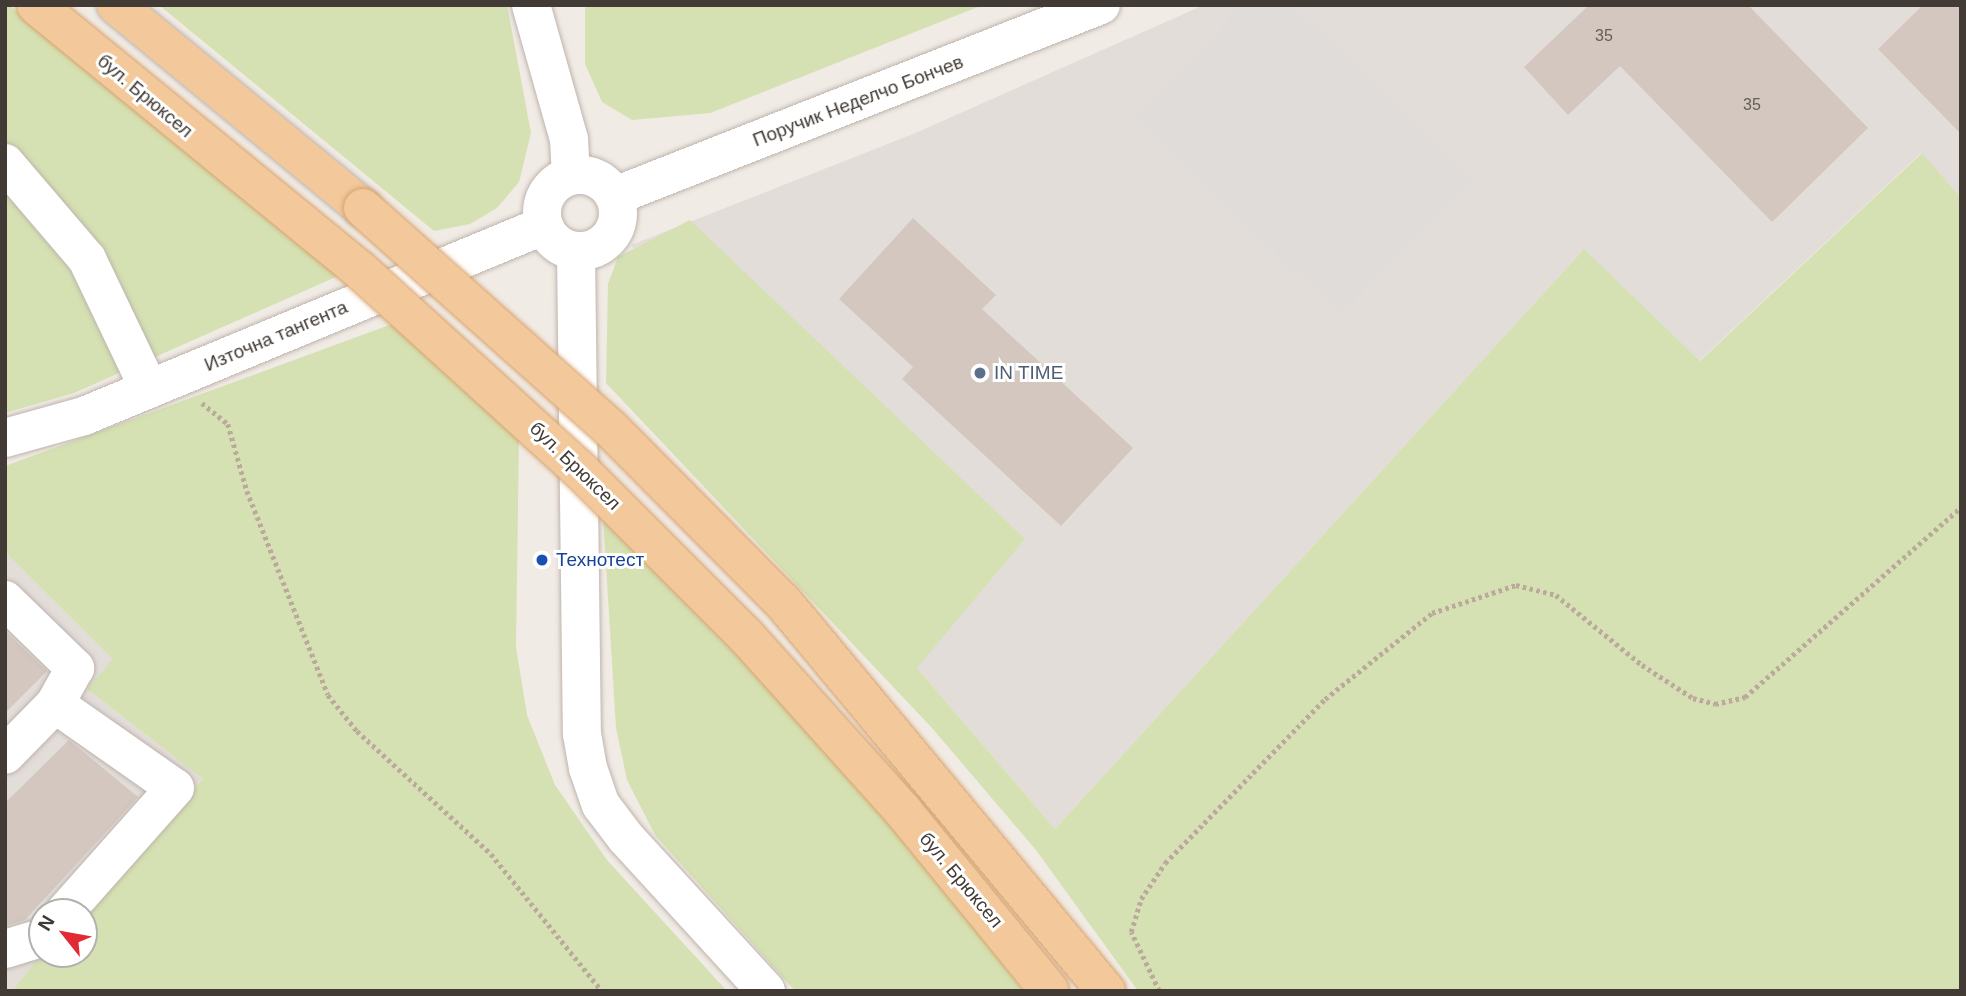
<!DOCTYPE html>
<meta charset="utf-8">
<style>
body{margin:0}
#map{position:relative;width:1966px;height:996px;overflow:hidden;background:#f1ebe5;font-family:Arial,sans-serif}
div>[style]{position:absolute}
.industrial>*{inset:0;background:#e3ddda}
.green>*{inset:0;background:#d5e1b2}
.parking>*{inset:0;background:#dfdcda}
.building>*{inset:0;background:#d4c7bf}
.path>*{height:4.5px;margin-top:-2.25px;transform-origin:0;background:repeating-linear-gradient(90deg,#bbaa9c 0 3.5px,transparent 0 7px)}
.roads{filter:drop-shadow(0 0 2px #beb4ac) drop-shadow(0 0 2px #beb4ac)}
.minor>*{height:38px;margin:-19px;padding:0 19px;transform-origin:19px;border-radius:19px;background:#fff}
.minor>.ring{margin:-19px;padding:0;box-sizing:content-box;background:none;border:38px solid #fff;border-radius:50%}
.major>*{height:38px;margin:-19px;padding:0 19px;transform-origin:19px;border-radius:19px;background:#f3c89b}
.bridges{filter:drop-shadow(0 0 2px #d6a26d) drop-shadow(0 0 2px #d6a26d)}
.major-bridge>*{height:38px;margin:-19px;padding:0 19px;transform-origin:19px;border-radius:19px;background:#f3c89b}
.dots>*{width:19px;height:19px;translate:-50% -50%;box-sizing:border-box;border:4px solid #fff;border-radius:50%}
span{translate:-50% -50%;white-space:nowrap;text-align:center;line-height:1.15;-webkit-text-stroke:6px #fff;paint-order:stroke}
.number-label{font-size:16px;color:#665e58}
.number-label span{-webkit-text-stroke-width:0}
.street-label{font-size:19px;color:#423b35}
.service-label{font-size:19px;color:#4e5e75}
.left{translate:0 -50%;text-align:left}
.transit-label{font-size:19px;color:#164399}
.frame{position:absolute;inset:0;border:7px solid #423b35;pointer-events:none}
.north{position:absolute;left:28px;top:898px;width:70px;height:70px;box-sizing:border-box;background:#fff;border:2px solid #b3b1ae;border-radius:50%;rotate:301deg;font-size:19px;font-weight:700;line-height:28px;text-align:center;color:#423b35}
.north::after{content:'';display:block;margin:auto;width:24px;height:32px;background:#e32933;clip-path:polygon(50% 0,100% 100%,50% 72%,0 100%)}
</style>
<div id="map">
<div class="industrial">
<i style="clip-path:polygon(1204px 5px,1961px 5px,1961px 198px,1921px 153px,1699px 361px,1583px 250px,1055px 829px,917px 668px,631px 245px,913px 134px)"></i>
<i style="clip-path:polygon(5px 552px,114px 659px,87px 689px,203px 779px,79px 912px,42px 912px,42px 953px,12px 991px,5px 991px)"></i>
</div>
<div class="green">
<i style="clip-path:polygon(5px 5px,9px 5px,338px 276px,74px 393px,5px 413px)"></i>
<i style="clip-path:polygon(159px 5px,507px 5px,531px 133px,519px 182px,497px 208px,470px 224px,434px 231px)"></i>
<i style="clip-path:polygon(585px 5px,983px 5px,710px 113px,632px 120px,602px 102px,585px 64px)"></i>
<i style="clip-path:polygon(1922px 153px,1961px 198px,1961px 991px,1138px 991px,1036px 850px,932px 728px,606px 383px,608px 284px,618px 257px,690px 220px,1025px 539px,917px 668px,1055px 829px,1584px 249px,1700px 361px)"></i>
<i style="clip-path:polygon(392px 324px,519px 436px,516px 647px,527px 715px,555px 785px,607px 860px,727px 991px,12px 991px,42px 953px,84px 954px,84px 912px,79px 912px,203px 779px,87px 689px,113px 659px,5px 552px,5px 466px)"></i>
<i style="clip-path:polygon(603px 517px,773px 692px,942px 883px,1023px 991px,795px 991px,655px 835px,627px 780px,616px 728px)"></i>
</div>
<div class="parking">
<i style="clip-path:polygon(1242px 5px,1292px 5px,1472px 177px,1341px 315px,1135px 118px)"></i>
</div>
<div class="building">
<i style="clip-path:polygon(1589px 5px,1748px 5px,1868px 128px,1772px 222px,1620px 66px,1568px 115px,1524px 67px)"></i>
<i style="clip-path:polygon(1923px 5px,1961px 5px,1961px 134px,1878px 49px)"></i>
<i style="clip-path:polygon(913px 218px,996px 295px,982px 309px,1133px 448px,1061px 526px,902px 379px,913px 367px,839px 299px)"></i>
<i style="clip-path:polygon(5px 631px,47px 671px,5px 713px)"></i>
<i style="clip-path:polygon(69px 740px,138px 797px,25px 920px,5px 926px,5px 803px)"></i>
</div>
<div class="path">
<i style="left:202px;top:403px;width:33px;rotate:39deg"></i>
<i style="left:228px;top:424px;width:70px;rotate:74.2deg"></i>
<i style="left:247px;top:491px;width:219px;rotate:68.3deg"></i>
<i style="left:328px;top:695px;width:46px;rotate:51.1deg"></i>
<i style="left:357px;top:731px;width:182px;rotate:42.5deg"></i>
<i style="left:491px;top:854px;width:176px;rotate:51deg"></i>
<i style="left:1159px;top:991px;width:65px;rotate:-115.4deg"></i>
<i style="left:1131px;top:932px;width:34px;rotate:-73deg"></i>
<i style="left:1141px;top:899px;width:43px;rotate:-56.3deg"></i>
<i style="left:1165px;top:863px;width:229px;rotate:-45.7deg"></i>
<i style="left:1325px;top:699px;width:137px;rotate:-38.8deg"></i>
<i style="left:1432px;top:613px;width:89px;rotate:-18.4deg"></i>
<i style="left:1516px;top:585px;width:41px;rotate:14deg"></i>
<i style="left:1556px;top:595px;width:111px;rotate:39.1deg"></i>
<i style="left:1642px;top:665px;width:61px;rotate:32.9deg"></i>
<i style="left:1693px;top:698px;width:23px;rotate:15deg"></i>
<i style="left:1715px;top:704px;width:31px;rotate:-13deg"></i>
<i style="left:1745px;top:697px;width:288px;rotate:-41.3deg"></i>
</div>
<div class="roads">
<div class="minor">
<i style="left:531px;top:5px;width:139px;rotate:74.2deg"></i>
<i style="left:569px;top:139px;width:37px;rotate:87deg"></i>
<i style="left:5px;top:163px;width:126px;rotate:49.5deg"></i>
<i style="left:87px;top:259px;width:144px;rotate:64.5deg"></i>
<i class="ring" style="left:542px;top:175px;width:38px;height:38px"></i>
<i style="left:615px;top:196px;width:522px;rotate:-21.46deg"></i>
<i style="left:576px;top:252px;width:482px;rotate:89.3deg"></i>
<i style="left:582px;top:734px;width:35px;rotate:80deg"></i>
<i style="left:588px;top:768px;width:39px;rotate:71deg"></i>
<i style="left:601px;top:805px;width:41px;rotate:52.9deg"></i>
<i style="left:626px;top:838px;width:207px;rotate:47.5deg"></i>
<i style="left:5px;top:438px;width:82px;rotate:-15.6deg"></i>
<i style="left:84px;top:416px;width:498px;rotate:-22.5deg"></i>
<i style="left:5px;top:600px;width:98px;rotate:44.2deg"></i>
<i style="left:75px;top:668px;width:41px;rotate:119.1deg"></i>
<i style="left:55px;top:704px;width:71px;rotate:134.4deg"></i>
<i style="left:55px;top:704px;width:146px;rotate:35deg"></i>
<i style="left:175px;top:788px;width:166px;rotate:131.6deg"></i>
<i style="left:5px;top:949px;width:39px;rotate:-17deg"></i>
</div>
<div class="major">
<i style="left:116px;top:5px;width:320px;rotate:39.4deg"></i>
</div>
</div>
<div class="bridges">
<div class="major-bridge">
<i style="left:36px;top:5px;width:419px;rotate:39.3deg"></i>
<i style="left:360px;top:270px;width:296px;rotate:42.3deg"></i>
<i style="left:579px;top:469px;width:236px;rotate:45deg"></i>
<i style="left:746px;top:636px;width:235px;rotate:48.1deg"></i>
<i style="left:903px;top:811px;width:232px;rotate:50.8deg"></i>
<i style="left:363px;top:208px;width:331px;rotate:41.7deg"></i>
<i style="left:610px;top:428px;width:245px;rotate:45.2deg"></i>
<i style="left:783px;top:602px;width:506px;rotate:50.3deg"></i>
</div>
</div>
<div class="dots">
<i style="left:980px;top:373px;background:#5c6f8a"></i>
<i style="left:542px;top:560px;background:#1a4fb4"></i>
</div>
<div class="number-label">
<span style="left:1604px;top:36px">35</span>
<span style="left:1752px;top:105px">35</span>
</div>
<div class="street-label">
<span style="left:145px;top:96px;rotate:40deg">бул. Брюксел</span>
<span style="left:858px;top:101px;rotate:-21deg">Поручик Неделчо Бончев</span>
<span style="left:276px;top:336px;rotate:-23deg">Източна тангента</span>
<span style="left:575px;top:466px;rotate:44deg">бул. Брюксел</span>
<span style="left:961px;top:880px;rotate:50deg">бул. Брюксел</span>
</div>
<div class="service-label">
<span class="left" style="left:994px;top:373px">IN TIME</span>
</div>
<div class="transit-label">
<span class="left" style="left:556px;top:560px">Технотест</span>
</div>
<div class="frame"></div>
<div class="north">N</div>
</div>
